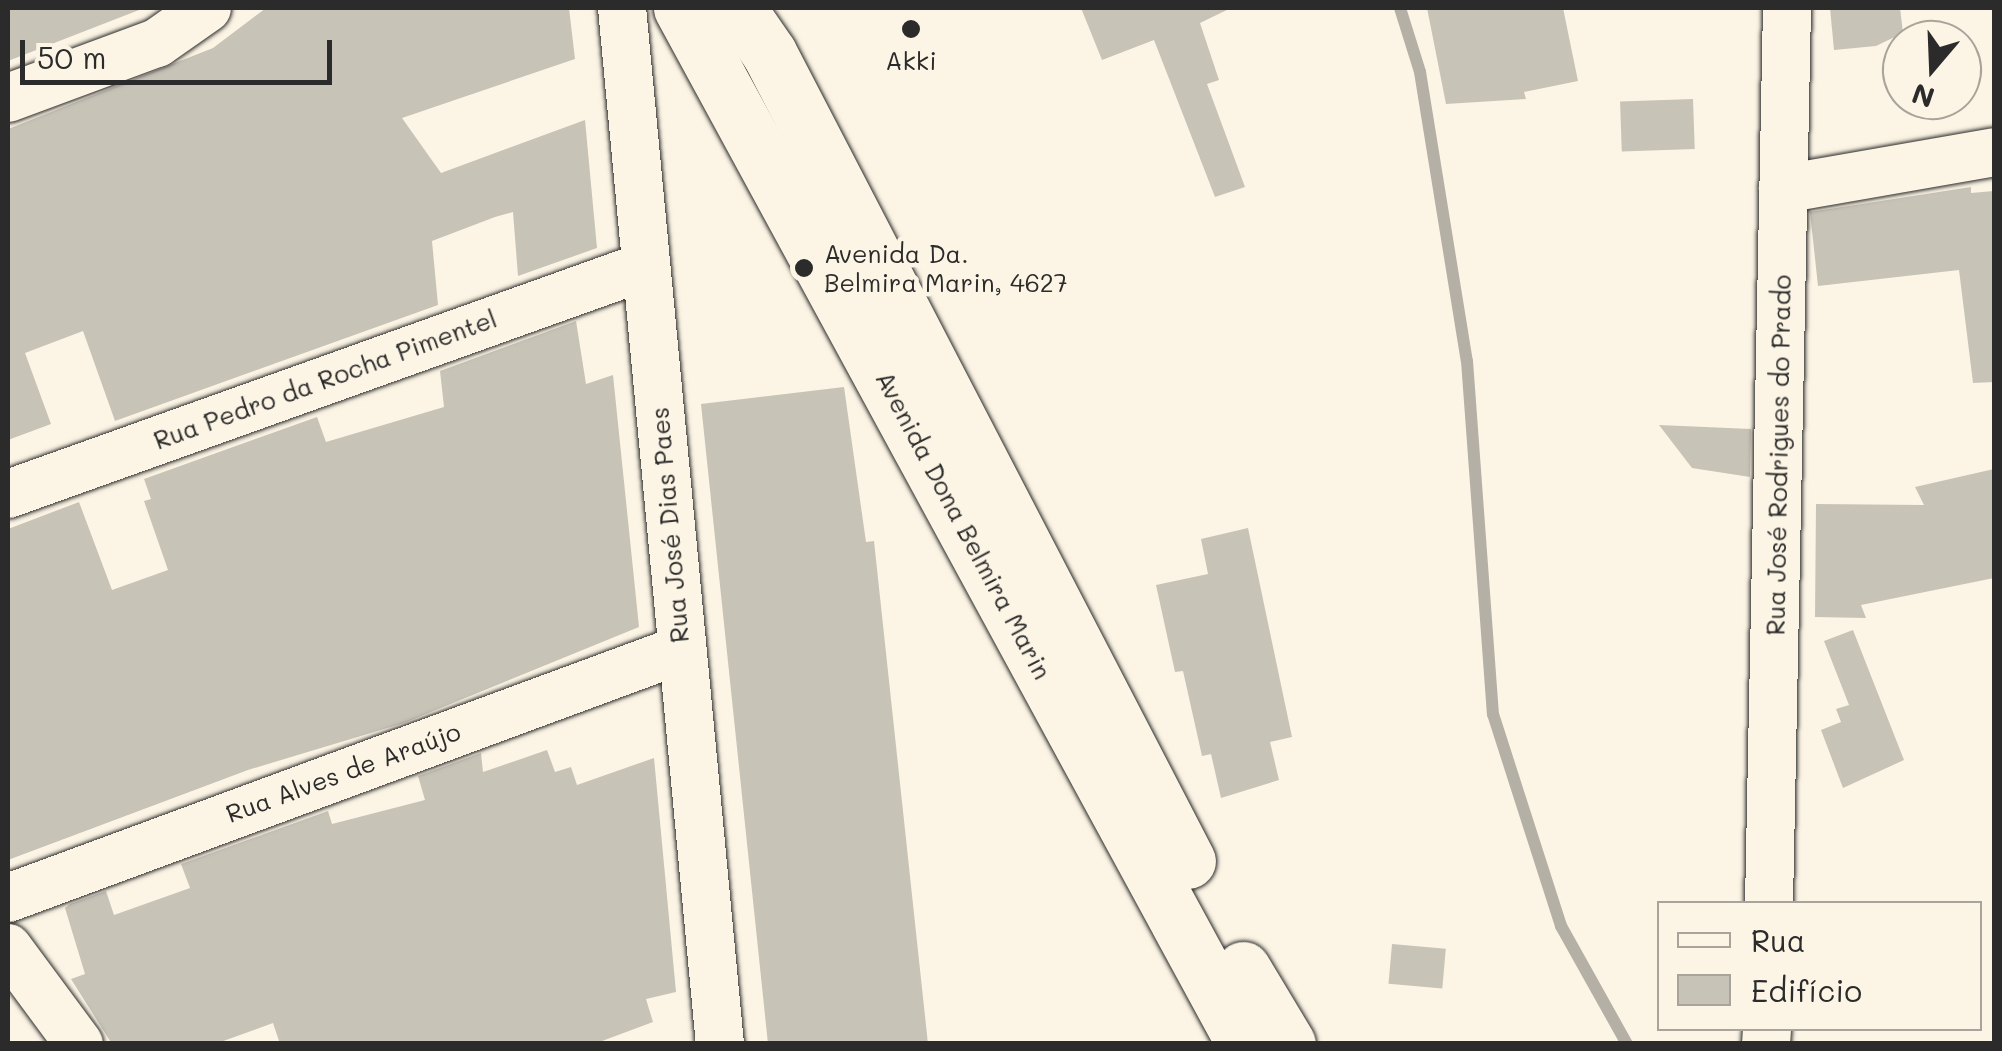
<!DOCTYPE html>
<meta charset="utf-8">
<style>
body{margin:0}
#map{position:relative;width:2002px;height:1051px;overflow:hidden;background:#fcf5e5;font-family:Mali,sans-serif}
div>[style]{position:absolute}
.stream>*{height:12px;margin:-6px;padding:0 6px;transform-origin:6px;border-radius:6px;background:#b4b0a5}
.building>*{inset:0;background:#c8c3b7;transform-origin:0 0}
.roads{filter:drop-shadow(0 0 2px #2b2b2b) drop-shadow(0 0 2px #2b2b2b)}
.street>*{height:48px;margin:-24px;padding:0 24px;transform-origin:24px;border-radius:24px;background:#fcf5e5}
.primary>*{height:55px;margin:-27.5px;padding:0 27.5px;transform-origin:27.5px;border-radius:27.5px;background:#fcf5e5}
.dots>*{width:28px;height:28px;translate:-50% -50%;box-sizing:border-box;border:5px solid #fcf5e5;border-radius:50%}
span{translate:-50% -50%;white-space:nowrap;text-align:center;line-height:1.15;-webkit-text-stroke:9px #fcf5e5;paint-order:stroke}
.poi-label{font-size:25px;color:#2b2b2b}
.left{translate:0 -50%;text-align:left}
.street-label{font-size:25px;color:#2b2b2b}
.frame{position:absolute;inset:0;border:10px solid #2b2b2b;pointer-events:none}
.legend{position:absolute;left:1657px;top:901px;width:325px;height:130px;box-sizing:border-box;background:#fcf5e5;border:2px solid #a8a49b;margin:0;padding:12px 18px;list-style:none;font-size:30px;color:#2b2b2b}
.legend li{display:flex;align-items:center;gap:20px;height:50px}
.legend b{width:50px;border:2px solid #a8a49b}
.north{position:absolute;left:1882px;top:20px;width:100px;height:100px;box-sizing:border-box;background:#fcf5e5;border:2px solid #a8a49b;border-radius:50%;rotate:199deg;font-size:28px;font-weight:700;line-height:40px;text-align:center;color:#2b2b2b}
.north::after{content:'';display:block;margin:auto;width:35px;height:45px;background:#2b2b2b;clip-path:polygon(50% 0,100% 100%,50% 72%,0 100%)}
.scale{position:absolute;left:20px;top:40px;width:312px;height:45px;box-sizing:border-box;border:5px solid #2b2b2b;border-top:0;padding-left:12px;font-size:30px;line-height:35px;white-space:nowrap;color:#2b2b2b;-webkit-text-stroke:8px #fcf5e5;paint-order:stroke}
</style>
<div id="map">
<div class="stream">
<i style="left:1400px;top:8px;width:67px;rotate:72.6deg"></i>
<i style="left:1420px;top:72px;width:293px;rotate:80.8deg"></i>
<i style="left:1467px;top:361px;width:354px;rotate:85.8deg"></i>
<i style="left:1493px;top:714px;width:223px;rotate:72.2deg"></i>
<i style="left:1561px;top:926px;width:135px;rotate:60.8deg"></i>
</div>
<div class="building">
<i style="clip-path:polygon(8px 8px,139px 8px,139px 10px,8px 61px)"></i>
<i style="clip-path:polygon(266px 8px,569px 8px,575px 59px,402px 118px,441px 173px,585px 120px,597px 248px,518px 276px,513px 212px,495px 217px,432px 241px,438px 305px,115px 421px,83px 331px,25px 353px,51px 424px,8px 440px,8px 129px,213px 48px)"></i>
<i style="clip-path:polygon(1081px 8px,1231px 8px,1200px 23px,1219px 80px,1207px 84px,1245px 187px,1215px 197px,1154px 40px,1102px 60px)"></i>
<i style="clip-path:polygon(1427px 8px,1563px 8px,1578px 81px,1524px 92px,1526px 99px,1446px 104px)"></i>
<i style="clip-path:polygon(1830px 8px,1900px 8px,1903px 33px,1876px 46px,1834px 50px)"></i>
<i style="left:1693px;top:99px;width:50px;height:73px;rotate:88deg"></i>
<i style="clip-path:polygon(1971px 187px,1971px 193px,1994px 191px,1994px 382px,1973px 383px,1959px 270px,1818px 286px,1810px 212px)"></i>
<i style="clip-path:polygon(576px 321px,586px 384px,613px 375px,639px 627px,404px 723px,248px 770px,8px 860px,8px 529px,79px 502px,112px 590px,168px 570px,144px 501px,151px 499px,144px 479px,317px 417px,326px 442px,444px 407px,440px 371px)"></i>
<i style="clip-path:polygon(844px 387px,866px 542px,874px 541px,928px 1044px,768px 1044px,701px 404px)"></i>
<i style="clip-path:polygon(1659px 425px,1751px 429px,1750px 477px,1692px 468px)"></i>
<i style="clip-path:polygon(1994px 469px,1994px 578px,1861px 605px,1866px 618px,1815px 617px,1816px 504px,1924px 505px,1915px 487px)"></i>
<i style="clip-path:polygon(1248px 528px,1292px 737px,1270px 742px,1279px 780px,1221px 798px,1211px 754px,1202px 756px,1183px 671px,1175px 672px,1156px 585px,1208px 574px,1201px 539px)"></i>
<i style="clip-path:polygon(1853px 630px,1904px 760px,1843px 788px,1821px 730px,1841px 722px,1836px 709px,1849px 705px,1824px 641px)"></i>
<i style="clip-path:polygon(547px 750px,555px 772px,571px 767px,577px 785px,654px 758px,676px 992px,646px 999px,653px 1022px,594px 1044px,280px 1044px,273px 1023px,215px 1044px,112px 1044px,71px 979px,85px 974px,65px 908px,70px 904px,106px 891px,114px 915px,190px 888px,181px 864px,328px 811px,332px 824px,425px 800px,418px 776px,481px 753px,483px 772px)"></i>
<i style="left:1392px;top:944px;width:54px;height:40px;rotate:5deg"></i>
</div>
<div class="roads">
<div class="street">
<i style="left:622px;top:8px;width:1041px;rotate:84.6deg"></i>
<i style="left:8px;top:98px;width:159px;rotate:-20.3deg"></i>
<i style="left:157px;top:43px;width:61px;rotate:-35deg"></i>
<i style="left:1783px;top:189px;width:214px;rotate:-9.9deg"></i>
<i style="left:8px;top:494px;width:674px;rotate:-19.67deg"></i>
<i style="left:8px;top:898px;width:716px;rotate:-20.26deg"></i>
<i style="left:1769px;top:904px;width:896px;rotate:-88.85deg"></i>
<i style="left:8px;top:948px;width:119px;rotate:53.5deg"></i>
<i style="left:1766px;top:1044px;width:16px;rotate:-86deg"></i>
</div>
<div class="primary">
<i style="left:681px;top:8px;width:1179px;rotate:61.48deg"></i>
<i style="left:738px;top:8px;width:55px;rotate:55.4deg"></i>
<i style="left:769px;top:53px;width:910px;rotate:62.59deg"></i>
<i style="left:1243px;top:969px;width:87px;rotate:59deg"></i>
</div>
</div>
<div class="dots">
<i style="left:911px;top:29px;background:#2b2b2b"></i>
<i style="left:804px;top:268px;background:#2b2b2b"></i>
</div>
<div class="poi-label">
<span style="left:911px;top:60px">Akki</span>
<span class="left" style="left:824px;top:268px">Avenida Da.<br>Belmira Marin, 4627</span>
</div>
<div class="street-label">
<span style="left:325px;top:379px;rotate:-20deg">Rua Pedro da Rocha Pimentel</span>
<span style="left:1778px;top:455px;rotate:-89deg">Rua José Rodrigues do Prado</span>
<span style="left:669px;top:525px;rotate:-95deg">Rua José Dias Paes</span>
<span style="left:964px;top:525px;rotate:62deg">Avenida Dona Belmira Marin</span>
<span style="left:343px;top:772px;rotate:-20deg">Rua Alves de Araújo</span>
</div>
<div class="frame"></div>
<ul class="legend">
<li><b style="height:12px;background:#fcf5e5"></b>Rua</li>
<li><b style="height:28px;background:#c8c3b7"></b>Edifício</li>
</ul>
<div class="north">N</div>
<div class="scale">50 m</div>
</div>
